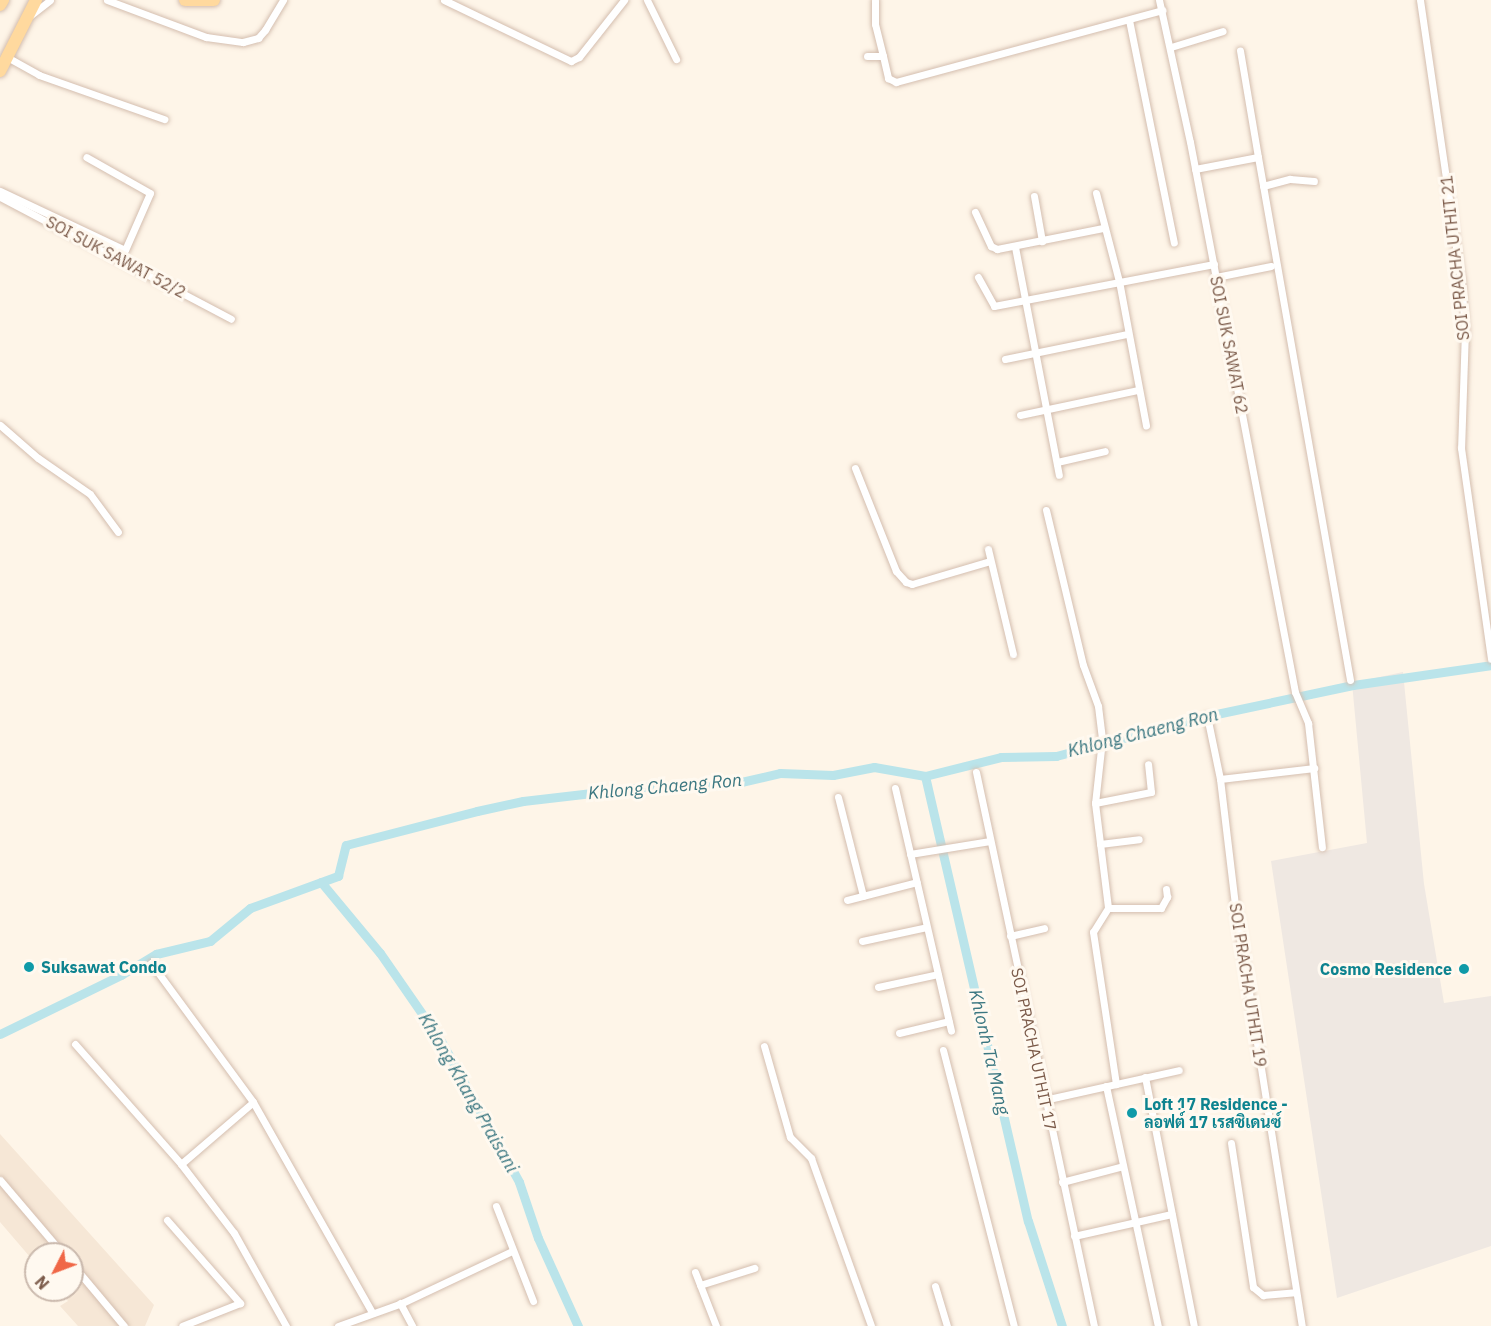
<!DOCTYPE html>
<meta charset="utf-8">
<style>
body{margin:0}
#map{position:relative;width:1491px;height:1326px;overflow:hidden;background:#fef5e8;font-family:"IBM Plex Sans",Sarabun,sans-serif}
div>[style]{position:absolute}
.residential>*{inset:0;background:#f6e7d6}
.industrial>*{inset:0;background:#efe8e2}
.canal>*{height:9px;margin:-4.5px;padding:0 4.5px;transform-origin:4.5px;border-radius:4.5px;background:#bae4ea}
.roads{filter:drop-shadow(0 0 2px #d4beaf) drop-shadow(0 0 2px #d4beaf)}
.street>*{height:7px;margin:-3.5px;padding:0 3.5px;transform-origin:3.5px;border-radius:3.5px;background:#fff}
.primary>*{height:12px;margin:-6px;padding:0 6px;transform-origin:6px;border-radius:6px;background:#ffd99e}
.dots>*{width:16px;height:16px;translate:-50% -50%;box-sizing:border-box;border:3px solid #fff9f0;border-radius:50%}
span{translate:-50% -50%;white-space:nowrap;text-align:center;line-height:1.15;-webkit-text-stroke:6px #fff9f0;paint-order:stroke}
.street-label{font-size:16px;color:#7b5a49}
.culture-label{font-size:16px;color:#0d838f;font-weight:700}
.left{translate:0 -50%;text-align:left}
.right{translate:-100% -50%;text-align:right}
.water-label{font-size:18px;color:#3b7781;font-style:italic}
.north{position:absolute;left:24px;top:1242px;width:60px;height:60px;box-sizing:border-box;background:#fff9f0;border:2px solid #cab9ad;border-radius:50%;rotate:228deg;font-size:16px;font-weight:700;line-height:24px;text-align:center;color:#7b5a49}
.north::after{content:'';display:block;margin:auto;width:21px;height:27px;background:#f06746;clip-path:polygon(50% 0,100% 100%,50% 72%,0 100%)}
</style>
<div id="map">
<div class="residential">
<i style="clip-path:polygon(0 1134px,154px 1305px,145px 1326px,78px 1326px,60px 1306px,68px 1301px,59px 1290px,72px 1290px,72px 1254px,36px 1254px,36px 1264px,0 1222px)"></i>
</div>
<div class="industrial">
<i style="clip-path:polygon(1403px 672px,1424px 884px,1444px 1003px,1491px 996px,1491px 1246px,1337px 1298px,1271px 861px,1367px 843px,1352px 683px)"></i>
</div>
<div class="canal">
<i style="left:925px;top:776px;width:457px;rotate:77deg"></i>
<i style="left:1028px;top:1221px;width:110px;rotate:72.1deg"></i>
<i style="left:321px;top:882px;width:92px;rotate:50.3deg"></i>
<i style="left:380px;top:953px;width:107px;rotate:55.3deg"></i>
<i style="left:441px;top:1041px;width:161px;rotate:61deg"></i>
<i style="left:519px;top:1182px;width:59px;rotate:71.3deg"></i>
<i style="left:538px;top:1238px;width:97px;rotate:65.6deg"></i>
<i style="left:0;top:1034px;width:135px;rotate:-26deg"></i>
<i style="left:121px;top:975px;width:41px;rotate:-31deg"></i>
<i style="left:156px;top:954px;width:56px;rotate:-13.5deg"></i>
<i style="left:210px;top:941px;width:52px;rotate:-39.5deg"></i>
<i style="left:250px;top:908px;width:94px;rotate:-20deg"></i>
<i style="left:338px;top:876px;width:32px;rotate:-76deg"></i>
<i style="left:346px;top:845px;width:135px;rotate:-14.5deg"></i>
<i style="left:477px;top:811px;width:47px;rotate:-12.3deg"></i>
<i style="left:523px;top:801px;width:130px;rotate:-6.6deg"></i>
<i style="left:652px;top:786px;width:76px;rotate:-0.8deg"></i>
<i style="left:728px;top:785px;width:53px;rotate:-13deg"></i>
<i style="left:780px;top:773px;width:53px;rotate:2.2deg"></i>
<i style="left:833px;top:775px;width:42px;rotate:-11deg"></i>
<i style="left:874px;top:767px;width:52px;rotate:10deg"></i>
<i style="left:925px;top:776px;width:78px;rotate:-14deg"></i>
<i style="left:1001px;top:757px;width:55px;rotate:-1deg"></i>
<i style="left:1056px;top:756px;width:156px;rotate:-14.8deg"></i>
<i style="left:1207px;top:716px;width:149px;rotate:-12deg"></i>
<i style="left:1353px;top:685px;width:139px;rotate:-8.2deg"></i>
</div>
<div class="roads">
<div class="street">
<i style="left:107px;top:0;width:106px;rotate:20.5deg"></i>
<i style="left:206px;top:37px;width:37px;rotate:8deg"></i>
<i style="left:243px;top:42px;width:16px;rotate:-15deg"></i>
<i style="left:258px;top:38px;width:11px;rotate:-49deg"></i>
<i style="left:265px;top:30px;width:35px;rotate:-59deg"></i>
<i style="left:444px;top:0;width:141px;rotate:25.7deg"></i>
<i style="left:571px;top:61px;width:9px;rotate:-27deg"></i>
<i style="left:579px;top:57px;width:73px;rotate:-51.7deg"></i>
<i style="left:647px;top:0;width:66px;rotate:63.8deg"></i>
<i style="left:875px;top:0;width:24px;rotate:90deg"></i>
<i style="left:875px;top:24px;width:33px;rotate:76deg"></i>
<i style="left:1159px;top:0;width:145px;rotate:77.7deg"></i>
<i style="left:1190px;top:142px;width:560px;rotate:79.19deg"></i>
<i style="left:1295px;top:692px;width:34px;rotate:67deg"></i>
<i style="left:1308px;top:723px;width:125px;rotate:83.6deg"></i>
<i style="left:1420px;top:0;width:283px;rotate:81.7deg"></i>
<i style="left:1461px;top:280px;width:50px;rotate:85.4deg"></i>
<i style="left:1465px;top:330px;width:118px;rotate:91.9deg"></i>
<i style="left:1461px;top:448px;width:213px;rotate:81.9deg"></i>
<i style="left:31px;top:15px;width:24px;rotate:-38deg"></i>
<i style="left:1129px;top:20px;width:227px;rotate:78.6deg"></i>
<i style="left:1171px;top:47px;width:54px;rotate:-17.1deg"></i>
<i style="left:867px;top:56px;width:16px"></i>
<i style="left:883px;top:56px;width:23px;rotate:77deg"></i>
<i style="left:888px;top:78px;width:9px;rotate:27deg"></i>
<i style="left:896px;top:82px;width:276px;rotate:-15.1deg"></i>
<i style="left:7px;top:57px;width:37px;rotate:29deg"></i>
<i style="left:39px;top:75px;width:133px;rotate:19.4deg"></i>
<i style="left:1258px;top:157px;width:531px;rotate:80.02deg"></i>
<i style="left:1195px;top:169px;width:64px;rotate:-10.8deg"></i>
<i style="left:1258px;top:157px;width:108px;rotate:-99.6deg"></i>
<i style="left:1263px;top:186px;width:28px;rotate:-15deg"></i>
<i style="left:1290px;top:179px;width:24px;rotate:5deg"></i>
<i style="left:0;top:191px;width:138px;rotate:25.3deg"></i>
<i style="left:125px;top:250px;width:62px;rotate:-66.3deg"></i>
<i style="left:150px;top:193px;width:73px;rotate:-150.6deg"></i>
<i style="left:1096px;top:193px;width:91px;rotate:75.4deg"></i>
<i style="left:1119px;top:281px;width:147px;rotate:79.4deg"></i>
<i style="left:1034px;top:196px;width:46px;rotate:79.9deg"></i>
<i style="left:0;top:197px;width:261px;rotate:27.8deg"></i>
<i style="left:975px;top:212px;width:38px;rotate:65deg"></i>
<i style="left:991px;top:246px;width:7px;rotate:27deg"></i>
<i style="left:997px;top:249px;width:108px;rotate:-11.2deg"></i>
<i style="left:1015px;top:247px;width:232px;rotate:79.1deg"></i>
<i style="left:978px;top:277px;width:33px;rotate:61deg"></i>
<i style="left:994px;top:306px;width:224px;rotate:-10.8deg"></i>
<i style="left:1216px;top:277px;width:56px;rotate:-11.3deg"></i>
<i style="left:1005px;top:359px;width:125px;rotate:-11.6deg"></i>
<i style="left:1020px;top:415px;width:121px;rotate:-12deg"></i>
<i style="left:0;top:425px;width:50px;rotate:41deg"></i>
<i style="left:38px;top:458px;width:63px;rotate:34.7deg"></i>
<i style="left:90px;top:494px;width:47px;rotate:53.6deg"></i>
<i style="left:1057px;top:462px;width:49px;rotate:-12.9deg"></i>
<i style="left:855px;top:468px;width:111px;rotate:68.3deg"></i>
<i style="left:896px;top:571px;width:15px;rotate:48deg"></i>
<i style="left:906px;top:582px;width:6px;rotate:18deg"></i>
<i style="left:912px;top:584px;width:81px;rotate:-16.4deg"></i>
<i style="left:1046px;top:510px;width:159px;rotate:76.6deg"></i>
<i style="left:1083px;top:665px;width:44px;rotate:69.9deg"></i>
<i style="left:1098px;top:706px;width:34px;rotate:83deg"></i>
<i style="left:1102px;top:740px;width:63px;rotate:96.3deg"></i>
<i style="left:1095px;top:803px;width:106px;rotate:82.9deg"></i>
<i style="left:1108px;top:908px;width:28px;rotate:122deg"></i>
<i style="left:1093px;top:932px;width:154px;rotate:81.4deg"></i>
<i style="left:988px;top:549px;width:108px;rotate:76.6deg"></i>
<i style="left:1207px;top:716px;width:64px;rotate:78.3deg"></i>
<i style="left:1220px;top:779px;width:126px;rotate:83.2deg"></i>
<i style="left:1235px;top:904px;width:427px;rotate:81deg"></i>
<i style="left:976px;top:772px;width:566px;rotate:77.98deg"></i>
<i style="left:1220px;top:779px;width:95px;rotate:-6.7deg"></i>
<i style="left:895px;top:788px;width:249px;rotate:77deg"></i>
<i style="left:838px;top:797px;width:102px;rotate:75.8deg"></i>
<i style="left:1095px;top:803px;width:57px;rotate:-11.1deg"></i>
<i style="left:1151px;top:792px;width:28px;rotate:-96deg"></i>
<i style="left:1100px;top:844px;width:39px;rotate:-7deg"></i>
<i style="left:910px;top:854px;width:81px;rotate:-9.2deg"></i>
<i style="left:847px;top:900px;width:72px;rotate:-14.4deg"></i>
<i style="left:1108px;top:908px;width:53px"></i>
<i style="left:1161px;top:908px;width:13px;rotate:-61deg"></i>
<i style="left:1167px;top:897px;width:8px;rotate:-97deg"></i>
<i style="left:1010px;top:936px;width:35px;rotate:-13deg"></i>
<i style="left:862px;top:941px;width:66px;rotate:-12.2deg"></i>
<i style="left:151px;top:963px;width:172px;rotate:53.7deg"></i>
<i style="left:253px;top:1102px;width:241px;rotate:60.5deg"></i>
<i style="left:878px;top:987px;width:61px;rotate:-12.2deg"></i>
<i style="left:899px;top:1033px;width:51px;rotate:-13.5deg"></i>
<i style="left:75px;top:1044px;width:160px;rotate:48.5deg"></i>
<i style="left:181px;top:1164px;width:87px;rotate:52.5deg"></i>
<i style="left:234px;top:1233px;width:107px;rotate:60.8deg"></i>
<i style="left:764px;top:1046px;width:95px;rotate:74.1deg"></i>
<i style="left:790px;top:1137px;width:30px;rotate:45deg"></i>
<i style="left:811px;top:1158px;width:178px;rotate:70.3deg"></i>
<i style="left:943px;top:1050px;width:285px;rotate:75.6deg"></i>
<i style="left:1145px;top:1077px;width:254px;rotate:78.9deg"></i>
<i style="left:1106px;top:1086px;width:246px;rotate:77.8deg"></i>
<i style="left:1044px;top:1100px;width:138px;rotate:-12.5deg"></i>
<i style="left:1231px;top:1143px;width:146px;rotate:81.3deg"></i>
<i style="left:1253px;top:1287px;width:13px;rotate:39deg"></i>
<i style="left:1263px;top:1295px;width:32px;rotate:-5deg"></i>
<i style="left:181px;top:1164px;width:95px;rotate:-40.7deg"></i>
<i style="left:0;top:1180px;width:97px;rotate:49.6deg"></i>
<i style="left:1062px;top:1182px;width:63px;rotate:-14.7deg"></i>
<i style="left:496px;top:1206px;width:102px;rotate:68.7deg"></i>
<i style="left:167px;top:1220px;width:111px;rotate:48.7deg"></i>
<i style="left:240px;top:1303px;width:62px;rotate:158.4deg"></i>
<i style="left:1074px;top:1236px;width:100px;rotate:-12.7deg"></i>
<i style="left:72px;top:1264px;width:81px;rotate:50deg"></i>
<i style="left:695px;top:1272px;width:58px;rotate:68.7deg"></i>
<i style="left:700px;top:1285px;width:57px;rotate:-17.5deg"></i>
<i style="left:935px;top:1286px;width:42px;rotate:73.3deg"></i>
<i style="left:400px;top:1303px;width:26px;rotate:62deg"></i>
<i style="left:338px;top:1326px;width:68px;rotate:-19.8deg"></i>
<i style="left:402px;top:1303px;width:122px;rotate:-25.3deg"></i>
</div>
<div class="primary">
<i style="left:185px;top:0;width:29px"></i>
<i style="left:0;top:5px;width:6px;rotate:-59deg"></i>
<i style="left:0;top:71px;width:80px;rotate:-63.1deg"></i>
</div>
</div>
<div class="dots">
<i style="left:29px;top:967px;background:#0f9aa8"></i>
<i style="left:1464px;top:969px;background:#0f9aa8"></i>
<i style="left:1132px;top:1113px;background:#0f9aa8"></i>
</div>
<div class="street-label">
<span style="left:116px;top:257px;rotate:28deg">SOI SUK SAWAT 52/2</span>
<span style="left:1455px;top:258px;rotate:-96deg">SOI PRACHA UTHIT 21</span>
<span style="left:1229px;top:345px;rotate:79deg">SOI SUK SAWAT 62</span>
<span style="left:1248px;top:985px;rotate:81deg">SOI PRACHA UTHIT 19</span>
<span style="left:1034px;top:1049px;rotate:78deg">SOI PRACHA UTHIT 17</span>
</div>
<div class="culture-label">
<span class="left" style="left:41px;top:967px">Suksawat Condo</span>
<span class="right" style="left:1452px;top:969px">Cosmo Residence</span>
<span class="left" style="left:1144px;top:1113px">Loft 17 Residence -<br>ลอฟต์ 17 เรสซิเดนซ์</span>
</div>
<div class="water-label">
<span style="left:1143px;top:733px;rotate:-14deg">Khlong Chaeng Ron</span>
<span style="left:665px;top:787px;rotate:-5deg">Khlong Chaeng Ron</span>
<span style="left:989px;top:1052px;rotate:77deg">Khlonh Ta Mang</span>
<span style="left:468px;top:1093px;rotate:60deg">Khlong Khang Praisani</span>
</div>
<div class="north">N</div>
</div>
